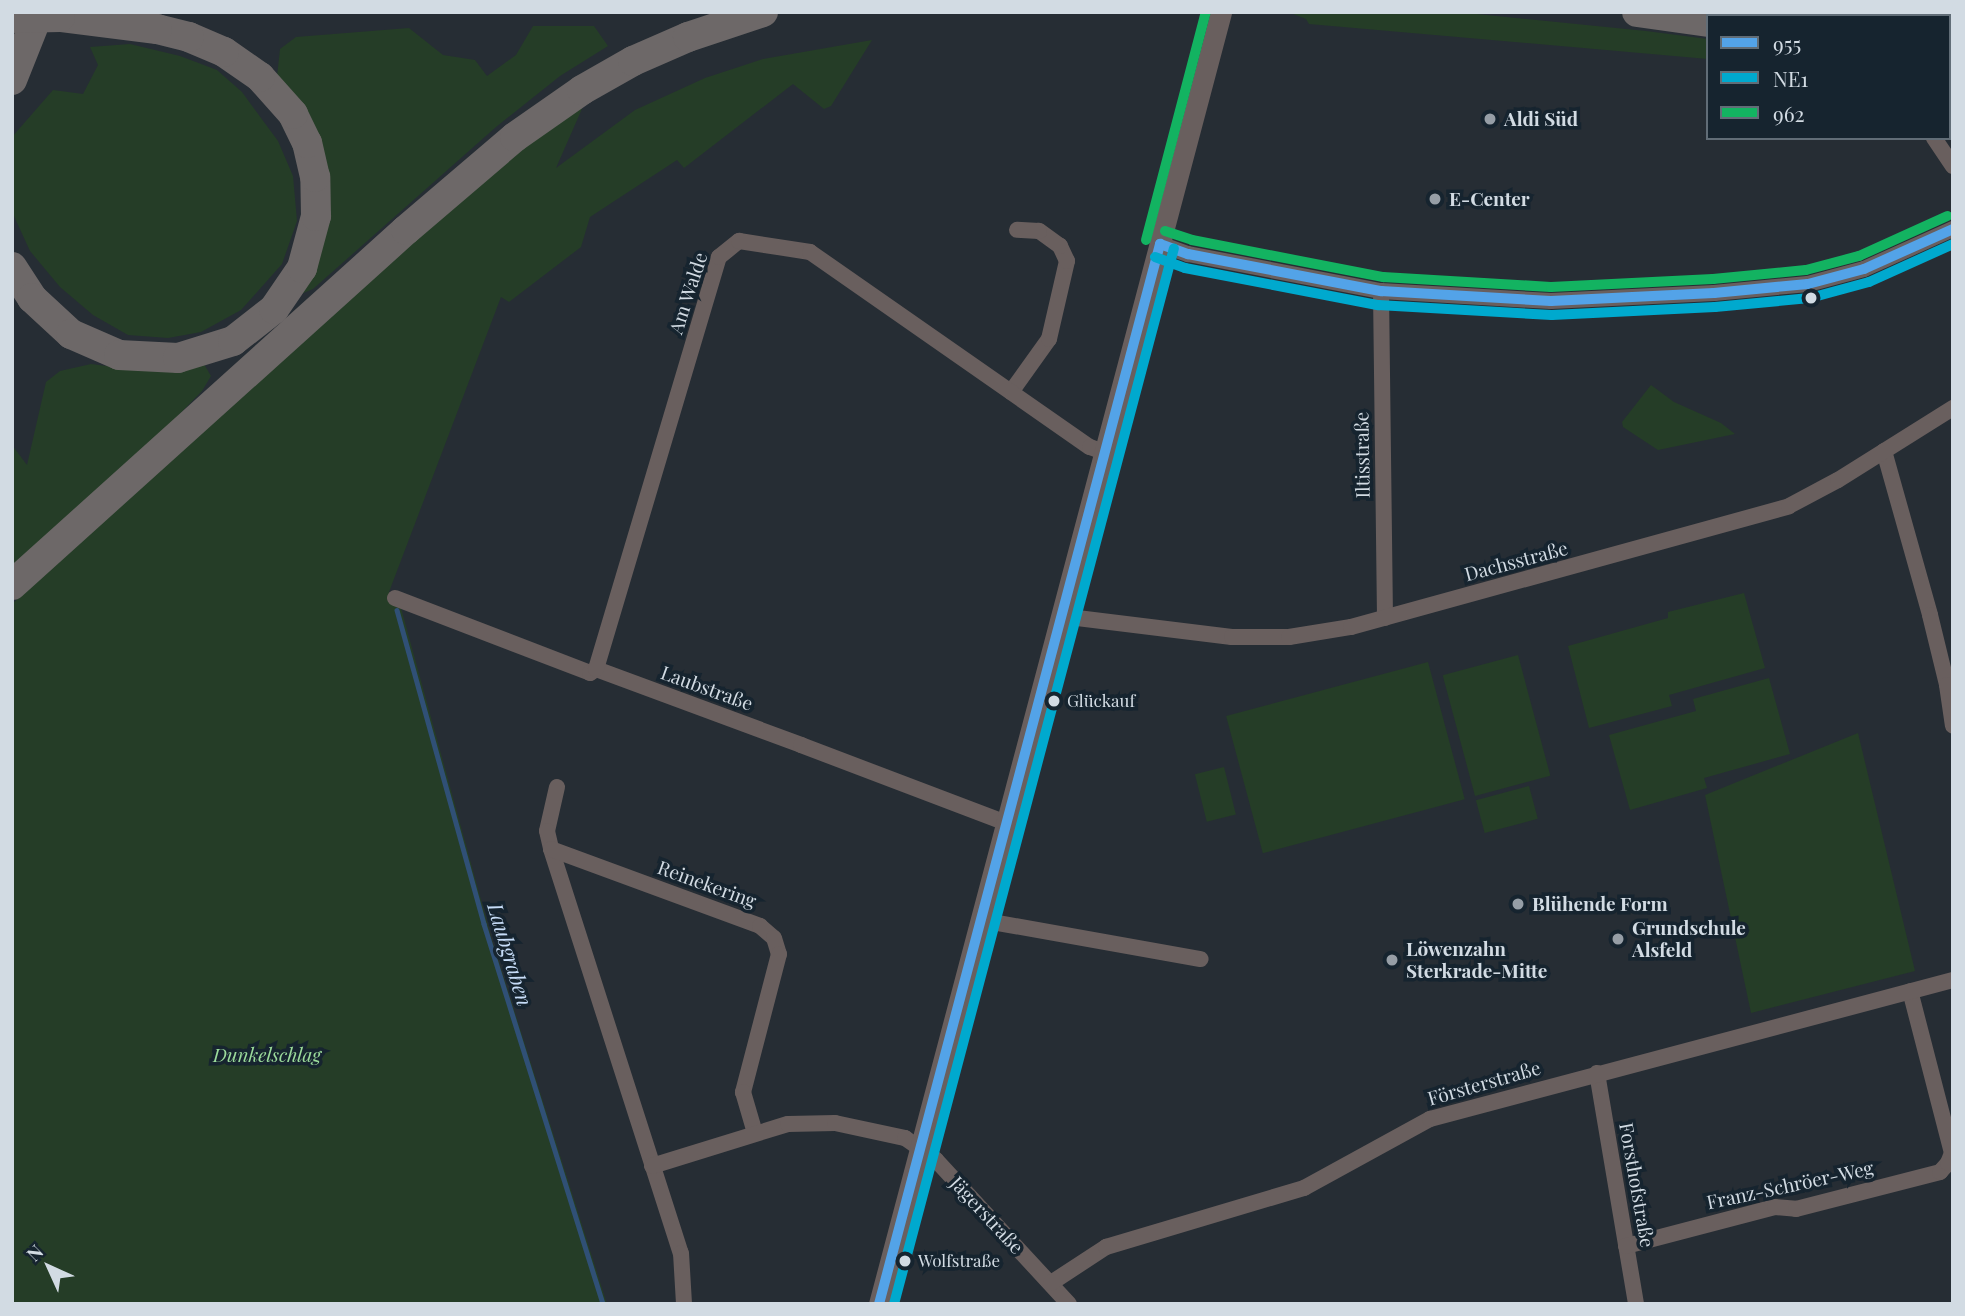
<!DOCTYPE html>
<meta charset="utf-8">
<style>
body{margin:0}
#map{position:relative;width:1965px;height:1316px;overflow:hidden;background:#262d34;font-family:"Playfair Display",serif}
div>[style]{position:absolute}
.green>*{inset:0;background:#253d27;transform-origin:0 0}
.stream>*{height:4.5px;margin:-2.25px;padding:0 2.25px;transform-origin:2.25px;border-radius:2.25px;background:#305076}
.minor>*{height:16px;margin:-8px;padding:0 8px;transform-origin:8px;border-radius:8px;background:#695f5e}
.tertiary>*{height:21px;margin:-10.5px;padding:0 10.5px;transform-origin:10.5px;border-radius:10.5px;background:#695f5e}
.motorway>*{height:30px;margin:-15px;padding:0 15px;transform-origin:15px;border-radius:15px;background:#6d6868}
.motorway-bridge>*{height:30px;margin:-15px;padding:0 15px;transform-origin:15px;border-radius:15px;background:#6d6868}
.bus-1>*{height:10px;margin:-5px;padding:0 5px;transform-origin:5px;border-radius:5px;background:#53a3e8}
.bus-2>*{height:10px;margin:-5px;padding:0 5px;transform-origin:5px;border-radius:5px;background:#00a9ce}
.bus-3>*{height:10px;margin:-5px;padding:0 5px;transform-origin:5px;border-radius:5px;background:#13b361}
.dots>*{width:19px;height:19px;translate:-50% -50%;box-sizing:border-box;border:4px solid #16242f;border-radius:50%}
span{translate:-50% -50%;white-space:nowrap;text-align:center;line-height:1.15;-webkit-text-stroke:7px #16242f;paint-order:stroke}
.bus-label{font-size:17px;color:#d2dbe3}
.left{translate:0 -50%;text-align:left}
.poi-label{font-size:19px;color:#d2dbe3;font-weight:700}
.street-label{font-size:19px;color:#d2dbe3}
.park-label{font-size:19px;color:#9bdb9b;font-style:italic}
.water-label{font-size:21px;color:#c7ddf8;font-style:italic}
.frame{position:absolute;inset:0;border:14px solid #d2dbe3;pointer-events:none}
.legend{position:absolute;left:1706px;top:14px;width:245px;height:126px;box-sizing:border-box;background:#16242f;border:2px solid #616d77;margin:0;padding:9px 12px;list-style:none;font-size:21px;color:#d2dbe3}
.legend li{display:flex;align-items:center;gap:14px;height:35px}
.legend b{width:35px;border:2px solid #616d77}
.north{position:absolute;left:14px;top:1232px;width:70px;height:70px;-webkit-text-stroke:5px #16242f;paint-order:stroke;rotate:315deg;font-size:19px;font-weight:700;line-height:28px;text-align:center;color:#d2dbe3}
.north::after{content:'';display:block;margin:auto;width:24px;height:32px;background:#d2dbe3;clip-path:polygon(50% 0,100% 100%,50% 72%,0 100%)}
</style>
<div id="map">
<div class="green">
<i style="clip-path:polygon(1288px 12px,1457px 12px,1646px 31px,1708px 39px,1708px 59px,1309px 24px,1306px 19px)"></i>
<i style="clip-path:polygon(533px 26px,594px 26px,608px 46px,560px 76px,496px 127px,313px 289px,301px 294px,324px 236px,277px 77px,280px 49px,296px 37px,409px 28px,443px 55px,475px 60px,487px 76px,516px 55px)"></i>
<i style="clip-path:polygon(872px 40px,831px 106px,824px 109px,793px 84px,684px 168px,677px 160px,590px 217px,581px 247px,509px 302px,501px 297px,389px 592px,398px 597px,492px 940px,607px 1304px,12px 1304px,12px 604px,373px 275px,529px 144px,585px 102px,556px 168px,635px 110px,705px 78px,763px 59px)"></i>
<i style="clip-path:polygon(130px 44px,180px 56px,217px 70px,242px 92px,261px 118px,278px 141px,293px 176px,297px 221px,282px 264px,241px 310px,201px 332px,168px 338px,128px 335px,93px 315px,60px 287px,30px 251px,13px 214px,12px 137px,53px 90px,83px 94px,98px 65px,90px 47px)"></i>
<i style="clip-path:polygon(91px 364px,122px 368px,204px 364px,211px 376px,202px 391px,163px 431px,12px 570px,12px 445px,27px 465px,46px 382px,60px 371px)"></i>
<i style="clip-path:polygon(1651px 385px,1674px 402px,1721px 423px,1735px 434px,1658px 450px,1623px 427px,1622px 422px)"></i>
<i style="clip-path:polygon(1744px 593px,1765px 668px,1669px 695px,1672px 706px,1589px 728px,1568px 646px,1668px 618px,1668px 612px)"></i>
<i style="left:1518px;top:655px;width:125px;height:78px;rotate:75deg"></i>
<i style="left:1428px;top:662px;width:142px;height:209px;rotate:75deg"></i>
<i style="clip-path:polygon(1769px 678px,1790px 754px,1704px 778px,1707px 788px,1630px 810px,1609px 735px,1696px 711px,1693px 699px)"></i>
<i style="clip-path:polygon(1858px 733px,1915px 971px,1751px 1013px,1705px 795px)"></i>
<i style="left:1224px;top:767px;width:49px;height:30px;rotate:76deg"></i>
<i style="left:1529px;top:786px;width:34px;height:55px;rotate:75deg"></i>
</div>
<div class="stream">
<i style="left:397px;top:610px;width:326px;rotate:74.5deg"></i>
<i style="left:484px;top:924px;width:398px;rotate:72.6deg"></i>
</div>
<div class="minor">
<i style="left:1934px;top:138px;width:34px;rotate:56deg"></i>
<i style="left:1160px;top:244px;width:30px;rotate:20deg"></i>
<i style="left:1188px;top:254px;width:197px;rotate:10.9deg"></i>
<i style="left:1381px;top:291px;width:170px;rotate:3.4deg"></i>
<i style="left:1551px;top:301px;width:163px;rotate:-2.8deg"></i>
<i style="left:1714px;top:293px;width:94px;rotate:-5.5deg"></i>
<i style="left:1808px;top:284px;width:58px;rotate:-15deg"></i>
<i style="left:1864px;top:269px;width:98px;rotate:-24.2deg"></i>
<i style="left:1381px;top:291px;width:327px;rotate:89.3deg"></i>
<i style="left:1011px;top:392px;width:65px;rotate:-54.4deg"></i>
<i style="left:1049px;top:339px;width:80px;rotate:-77deg"></i>
<i style="left:1067px;top:261px;width:17px;rotate:-115deg"></i>
<i style="left:1060px;top:246px;width:26px;rotate:-144deg"></i>
<i style="left:1039px;top:231px;width:22px;rotate:-177deg"></i>
<i style="left:1884px;top:451px;width:170px;rotate:74.3deg"></i>
<i style="left:1930px;top:615px;width:72px;rotate:76.3deg"></i>
<i style="left:1947px;top:685px;width:41px;rotate:81.7deg"></i>
<i style="left:395px;top:598px;width:209px;rotate:21deg"></i>
<i style="left:590px;top:673px;width:7px;rotate:-34deg"></i>
<i style="left:596px;top:669px;width:219px;rotate:20.3deg"></i>
<i style="left:801px;top:745px;width:219px;rotate:20.8deg"></i>
<i style="left:1061px;top:616px;width:172px;rotate:7deg"></i>
<i style="left:1232px;top:637px;width:57px"></i>
<i style="left:1289px;top:637px;width:63px;rotate:-9.2deg"></i>
<i style="left:1351px;top:627px;width:454px;rotate:-15.4deg"></i>
<i style="left:1789px;top:506px;width:55px;rotate:-28deg"></i>
<i style="left:1838px;top:480px;width:136px;rotate:-32.1deg"></i>
<i style="left:596px;top:669px;width:430px;rotate:-73.4deg"></i>
<i style="left:719px;top:257px;width:26px;rotate:-39deg"></i>
<i style="left:739px;top:241px;width:72px;rotate:8.8deg"></i>
<i style="left:810px;top:252px;width:341px;rotate:34.9deg"></i>
<i style="left:1090px;top:447px;width:15px;rotate:20deg"></i>
<i style="left:557px;top:787px;width:45px;rotate:102.8deg"></i>
<i style="left:547px;top:831px;width:18px;rotate:77deg"></i>
<i style="left:551px;top:849px;width:424px;rotate:72.2deg"></i>
<i style="left:681px;top:1253px;width:51px;rotate:86.6deg"></i>
<i style="left:551px;top:849px;width:223px;rotate:20.2deg"></i>
<i style="left:760px;top:926px;width:18px;rotate:41deg"></i>
<i style="left:774px;top:938px;width:17px;rotate:73deg"></i>
<i style="left:779px;top:954px;width:143px;rotate:104.6deg"></i>
<i style="left:743px;top:1092px;width:43px;rotate:73.7deg"></i>
<i style="left:981px;top:920px;width:223px;rotate:10.1deg"></i>
<i style="left:1597px;top:1073px;width:234px;rotate:80.4deg"></i>
<i style="left:652px;top:1166px;width:142px;rotate:-17.2deg"></i>
<i style="left:788px;top:1124px;width:47px;rotate:-1.2deg"></i>
<i style="left:835px;top:1123px;width:72px;rotate:12.1deg"></i>
<i style="left:905px;top:1138px;width:38px;rotate:35deg"></i>
<i style="left:936px;top:1160px;width:196px;rotate:47.3deg"></i>
<i style="left:1626px;top:1246px;width:154px;rotate:-14.7deg"></i>
<i style="left:1775px;top:1207px;width:21px;rotate:5deg"></i>
<i style="left:1796px;top:1209px;width:149px;rotate:-14.4deg"></i>
<i style="left:1940px;top:1172px;width:12px;rotate:-48deg"></i>
<i style="left:1948px;top:1163px;width:11px;rotate:-68deg"></i>
<i style="left:1952px;top:1153px;width:167px;rotate:-104.5deg"></i>
<i style="left:1051px;top:1283px;width:66px;rotate:-33.2deg"></i>
<i style="left:1106px;top:1247px;width:207px;rotate:-16.6deg"></i>
<i style="left:1304px;top:1188px;width:144px;rotate:-28.7deg"></i>
<i style="left:1430px;top:1119px;width:541px;rotate:-14.88deg"></i>
</div>
<div class="tertiary">
<i style="left:879px;top:1304px;width:1336px;rotate:-75.17deg"></i>
</div>
<div class="motorway">
<i style="left:1637px;top:12px;width:72px;rotate:8deg"></i>
<i style="left:1949px;top:32px;width:4px;rotate:14deg"></i>
<i style="left:1949px;top:59px;width:4px;rotate:14deg"></i>
<i style="left:12px;top:80px;width:73px;rotate:-68.3deg"></i>
<i style="left:12px;top:267px;width:37px;rotate:57deg"></i>
<i style="left:32px;top:298px;width:53px;rotate:42.7deg"></i>
<i style="left:71px;top:334px;width:52px;rotate:23.6deg"></i>
<i style="left:119px;top:355px;width:59px;rotate:2.9deg"></i>
<i style="left:178px;top:358px;width:58px;rotate:-17.2deg"></i>
<i style="left:233px;top:341px;width:52px;rotate:-38deg"></i>
<i style="left:274px;top:309px;width:50px;rotate:-55.7deg"></i>
<i style="left:302px;top:268px;width:54px;rotate:-74.9deg"></i>
<i style="left:316px;top:216px;width:39px;rotate:-91deg"></i>
<i style="left:315px;top:177px;width:35px;rotate:-103deg"></i>
<i style="left:307px;top:143px;width:32px;rotate:-116deg"></i>
<i style="left:293px;top:114px;width:50px;rotate:-131.7deg"></i>
<i style="left:260px;top:77px;width:44px;rotate:-145.2deg"></i>
<i style="left:224px;top:52px;width:38px;rotate:-157deg"></i>
<i style="left:189px;top:37px;width:33px;rotate:-166deg"></i>
<i style="left:157px;top:29px;width:98px;rotate:-172.9deg"></i>
<i style="left:12px;top:585px;width:530px;rotate:-42.02deg"></i>
<i style="left:406px;top:230px;width:143px;rotate:-40.5deg"></i>
<i style="left:515px;top:137px;width:82px;rotate:-35deg"></i>
<i style="left:582px;top:90px;width:59px;rotate:-29.6deg"></i>
<i style="left:633px;top:61px;width:60px;rotate:-23.6deg"></i>
<i style="left:688px;top:37px;width:79px;rotate:-18.4deg"></i>
</div>
<div class="motorway-bridge">
<i style="left:1840px;top:12px;width:24px;rotate:9deg"></i>
<i style="left:12px;top:18px;width:48px;rotate:-1.2deg"></i>
</div>
<div class="bus-1">
<i style="left:1160px;top:244px;width:30px;rotate:20deg"></i>
<i style="left:1188px;top:254px;width:197px;rotate:10.9deg"></i>
<i style="left:1381px;top:291px;width:170px;rotate:3.4deg"></i>
<i style="left:1551px;top:301px;width:163px;rotate:-2.8deg"></i>
<i style="left:1714px;top:293px;width:94px;rotate:-5.5deg"></i>
<i style="left:1808px;top:284px;width:58px;rotate:-15deg"></i>
<i style="left:1864px;top:269px;width:98px;rotate:-24.2deg"></i>
<i style="left:879px;top:1304px;width:1097px;rotate:-75.15deg"></i>
</div>
<div class="bus-2">
<i style="left:1155px;top:257px;width:32px;rotate:20deg"></i>
<i style="left:1185px;top:268px;width:197px;rotate:10.9deg"></i>
<i style="left:1378px;top:305px;width:174px;rotate:3.3deg"></i>
<i style="left:1552px;top:315px;width:163px;rotate:-2.8deg"></i>
<i style="left:1715px;top:307px;width:95px;rotate:-5.4deg"></i>
<i style="left:1810px;top:298px;width:61px;rotate:-15.2deg"></i>
<i style="left:1869px;top:282px;width:92px;rotate:-24.3deg"></i>
<i style="left:894px;top:1304px;width:1092px;rotate:-75.15deg"></i>
</div>
<div class="bus-3">
<i style="left:1165px;top:231px;width:28px;rotate:18deg"></i>
<i style="left:1192px;top:240px;width:195px;rotate:11deg"></i>
<i style="left:1383px;top:277px;width:168px;rotate:3.4deg"></i>
<i style="left:1551px;top:287px;width:162px;rotate:-2.8deg"></i>
<i style="left:1713px;top:279px;width:93px;rotate:-5.5deg"></i>
<i style="left:1806px;top:270px;width:55px;rotate:-14.8deg"></i>
<i style="left:1859px;top:256px;width:97px;rotate:-24.4deg"></i>
<i style="left:1146px;top:240px;width:236px;rotate:-75.3deg"></i>
</div>
<div class="dots">
<i style="left:1490px;top:119px;background:#969ea6"></i>
<i style="left:1435px;top:199px;background:#969ea6"></i>
<i style="left:1811px;top:298px;background:#d2dbe3"></i>
<i style="left:1054px;top:701px;background:#d2dbe3"></i>
<i style="left:1518px;top:904px;background:#969ea6"></i>
<i style="left:1618px;top:939px;background:#969ea6"></i>
<i style="left:1392px;top:960px;background:#969ea6"></i>
<i style="left:905px;top:1261px;background:#d2dbe3"></i>
</div>
<div class="bus-label">
<span class="left" style="left:1067px;top:701px">Glückauf</span>
<span class="left" style="left:918px;top:1261px">Wolfstraße</span>
</div>
<div class="poi-label">
<span class="left" style="left:1504px;top:119px">Aldi Süd</span>
<span class="left" style="left:1449px;top:199px">E-Center</span>
<span class="left" style="left:1532px;top:904px">Blühende Form</span>
<span class="left" style="left:1632px;top:939px">Grundschule<br>Alsfeld</span>
<span class="left" style="left:1406px;top:960px">Löwenzahn<br>Sterkrade-Mitte</span>
</div>
<div class="street-label">
<span style="left:688px;top:293px;rotate:-72deg">Am Walde</span>
<span style="left:1362px;top:455px;rotate:-91deg">Iltisstraße</span>
<span style="left:1516px;top:561px;rotate:-15deg">Dachsstraße</span>
<span style="left:707px;top:688px;rotate:20deg">Laubstraße</span>
<span style="left:707px;top:884px;rotate:20deg">Reinekering</span>
<span style="left:1484px;top:1083px;rotate:-16deg">Försterstraße</span>
<span style="left:1637px;top:1185px;rotate:80deg">Forsthofstraße</span>
<span style="left:1790px;top:1185px;rotate:-12deg">Franz-Schröer-Weg</span>
<span style="left:987px;top:1215px;rotate:47deg">Jägerstraße</span>
</div>
<div class="park-label">
<span style="left:267px;top:1055px">Dunkelschlag</span>
</div>
<div class="water-label">
<span style="left:511px;top:954px;rotate:73deg">Laubgraben</span>
</div>
<div class="frame"></div>
<ul class="legend">
<li><b style="height:9px;background:#53a3e8"></b>955</li>
<li><b style="height:9px;background:#00a9ce"></b>NE1</li>
<li><b style="height:9px;background:#13b361"></b>962</li>
</ul>
<div class="north">N</div>
</div>
